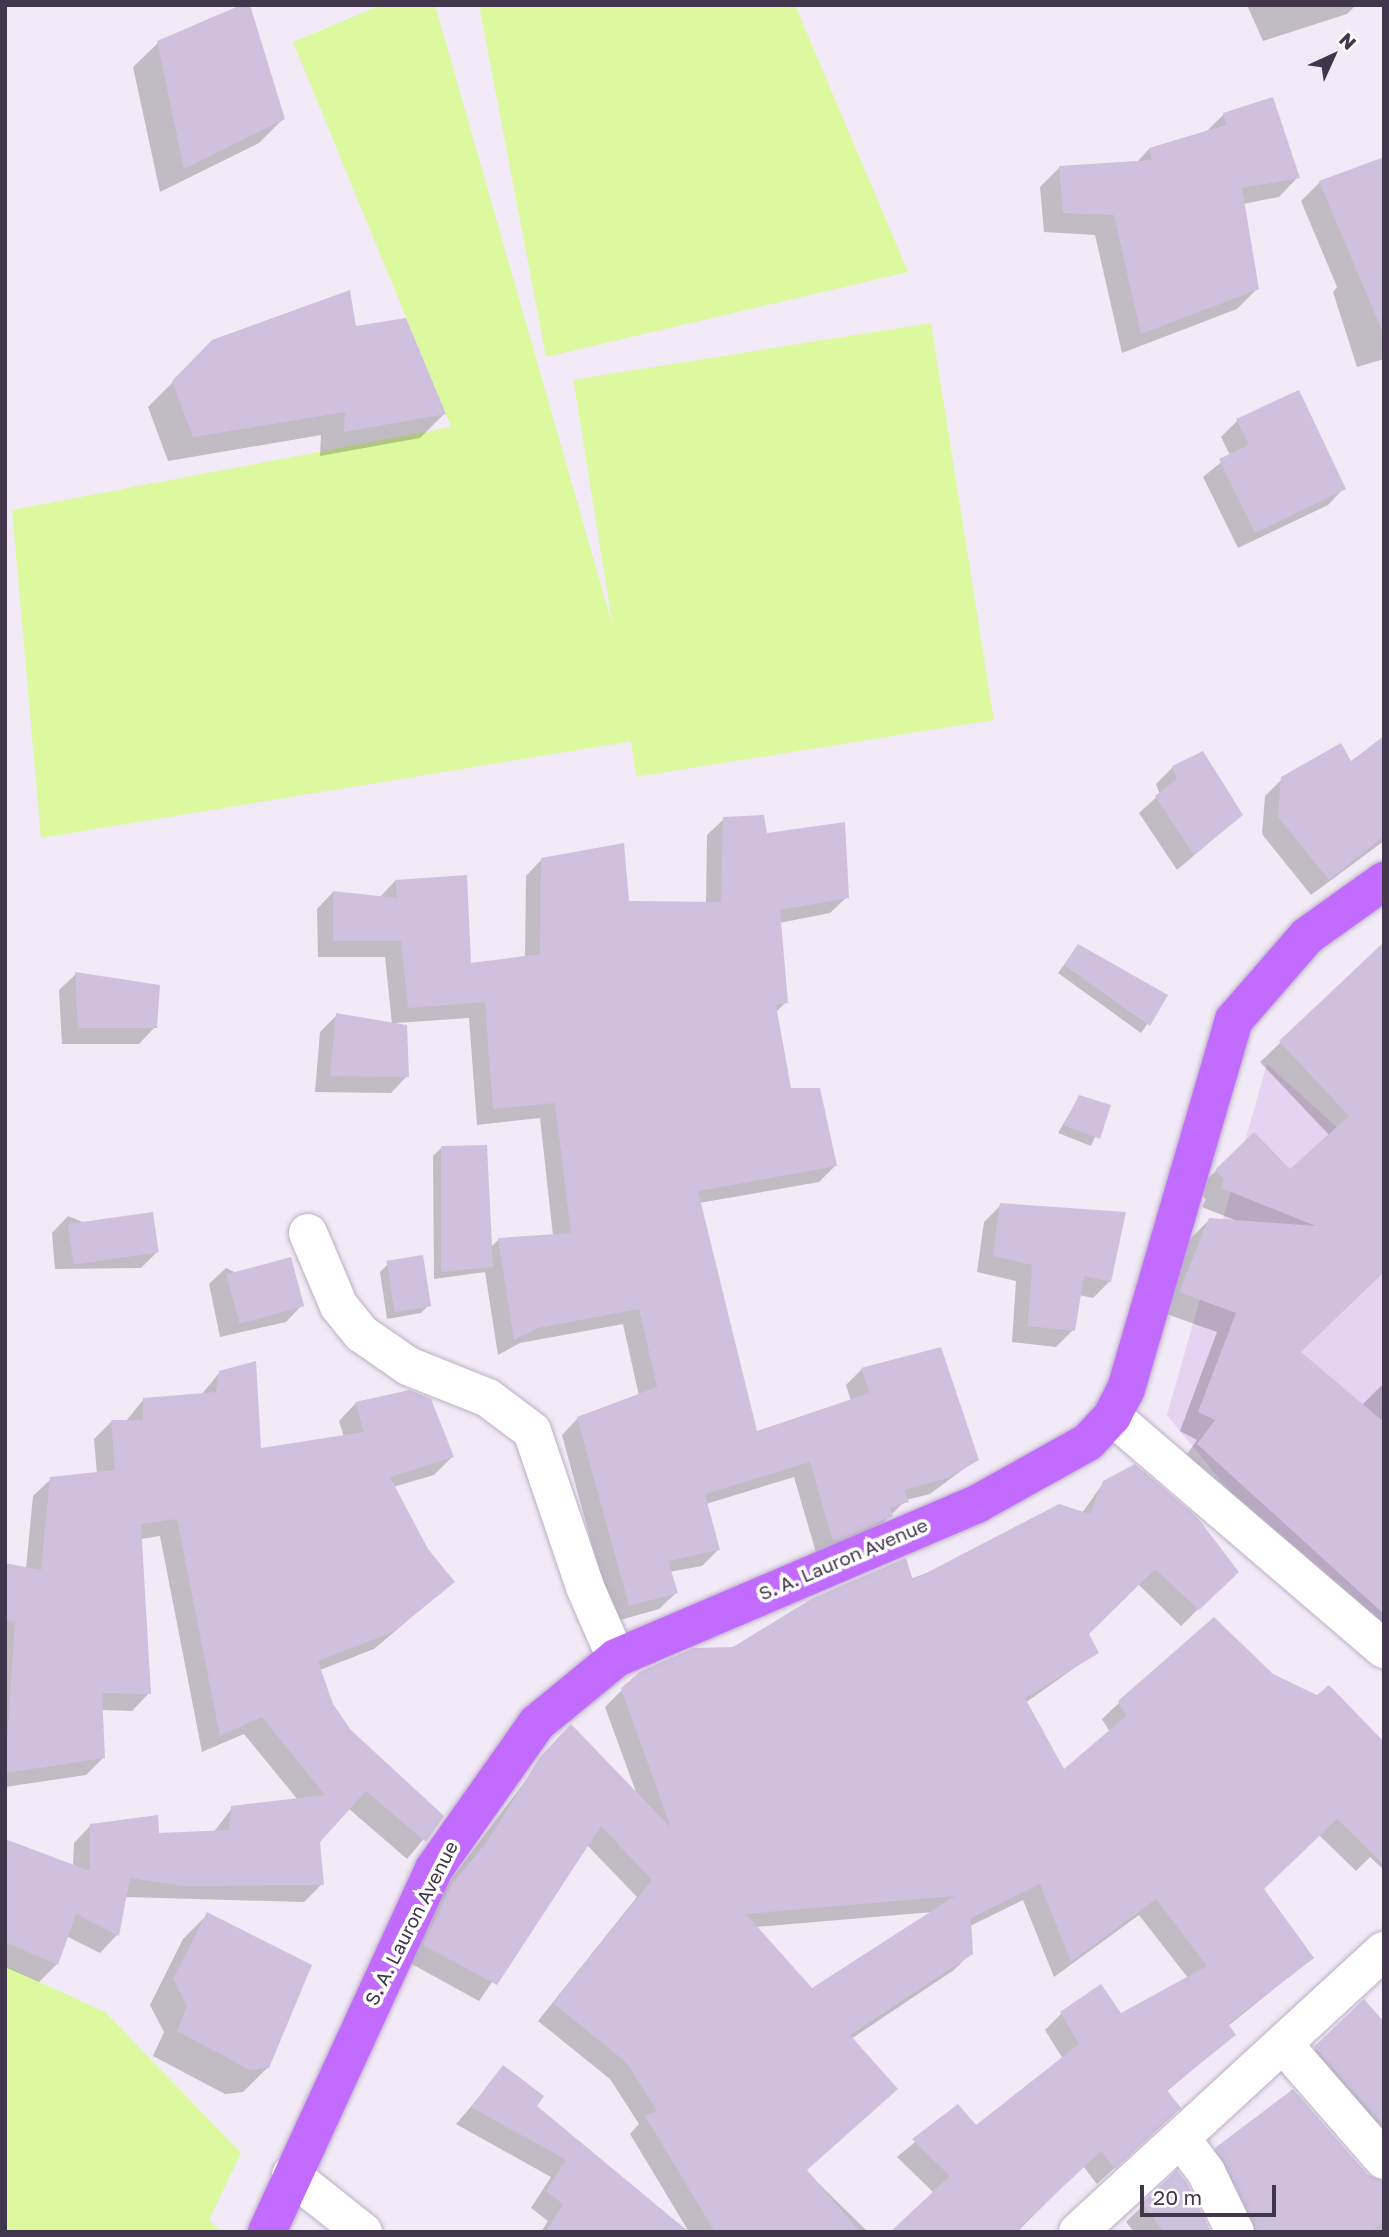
<!DOCTYPE html>
<style>
body{margin:0}
#map{position:relative;width:1389px;height:2237px;overflow:hidden;background:#f2eaf6;font-family:"Golos Text",sans-serif}
div>[style]{position:absolute}
.education>*{inset:0;background:#e6d2f1}
.water>*{inset:0;background:#dcf9a0;transform-origin:0 0}
.shadow>*{inset:0;background:#0003}
.building>*{inset:0;background:#cfc1dd;transform-origin:0 0}
.roads{filter:drop-shadow(0 0 2px #bcaec6) drop-shadow(0 0 2px #bcaec6)}
.minor>*{height:38px;margin:-19px;padding:0 19px;transform-origin:19px;border-radius:19px;background:#fff}
.highway>*{height:38px;margin:-19px;padding:0 19px;transform-origin:19px;border-radius:19px;background:#c26cff}
span{translate:-50% -50%;white-space:nowrap;text-align:center;line-height:1.15;-webkit-text-stroke:7px #fff;paint-order:stroke}
.street-label{font-size:19px;color:#42364c}
.frame{position:absolute;inset:0;border:7px solid #42364c;pointer-events:none}
.north{position:absolute;left:1298px;top:21px;width:70px;height:70px;-webkit-text-stroke:5px #fff;paint-order:stroke;rotate:45deg;font-size:19px;font-weight:700;line-height:28px;text-align:center;color:#42364c}
.north::after{content:'';display:block;margin:auto;width:24px;height:32px;background:#42364c;clip-path:polygon(50% 0,100% 100%,50% 72%,0 100%)}
.scale{position:absolute;left:1140px;top:2185px;width:136px;height:32px;box-sizing:border-box;border:4px solid #42364c;border-top:0;padding-left:9px;font-size:21px;line-height:24px;white-space:nowrap;color:#42364c;-webkit-text-stroke:5px #fff;paint-order:stroke}
</style>
<div id="map">
<div class="education">
<i style="clip-path:polygon(1267px 1064px,1384px 1170px,1384px 1636px,1258px 1526px,1167px 1415px)"></i>
</div>
<div class="water">
<i style="clip-path:polygon(381px 5px,435px 5px,645px 739px,41px 838px,12px 510px,451px 427px,293px 42px)"></i>
<i style="clip-path:polygon(479px 5px,795px 5px,908px 272px,546px 357px)"></i>
<i style="left:931px;top:323px;width:402px;height:362px;rotate:81deg"></i>
<i style="clip-path:polygon(5px 1966px,105px 2012px,241px 2153px,209px 2220px,222px 2232px,5px 2232px)"></i>
</div>
<div class="shadow">
<i style="clip-path:polygon(1247px 5px,1356px 5px,1347px 14px,1263px 41px)"></i>
<i style="clip-path:polygon(158px 43px,283px 119px,259px 143px,160px 192px,133px 67px)"></i>
<i style="clip-path:polygon(1224px 114px,1298px 177px,1279px 197px,1243px 204px,1257px 289px,1237px 309px,1122px 353px,1095px 235px,1044px 232px,1040px 187px,1059px 168px,1136px 163px,1149px 149px,1206px 132px)"></i>
<i style="clip-path:polygon(1384px 159px,1384px 359px,1357px 367px,1333px 292px,1337px 287px,1301px 201px,1320px 182px)"></i>
<i style="clip-path:polygon(213px 342px,444px 414px,420px 438px,320px 456px,321px 435px,168px 461px,148px 407px)"></i>
<i style="clip-path:polygon(1237px 421px,1344px 488px,1328px 505px,1238px 548px,1203px 477px,1230px 455px,1221px 437px)"></i>
<i style="clip-path:polygon(1384px 738px,1384px 841px,1311px 895px,1262px 834px,1265px 796px,1282px 779px,1350px 763px)"></i>
<i style="clip-path:polygon(1173px 767px,1241px 815px,1177px 870px,1139px 813px,1160px 794px,1156px 784px)"></i>
<i style="clip-path:polygon(724px 819px,766px 835px,847px 897px,830px 913px,779px 923px,786px 1002px,776px 1012px,789px 1090px,835px 1166px,819px 1182px,699px 1203px,756px 1433px,851px 1401px,846px 1385px,862px 1369px,977px 1459px,930px 1494px,906px 1500px,874px 1532px,817px 1556px,794px 1477px,706px 1504px,718px 1550px,702px 1566px,669px 1572px,676px 1593px,659px 1609px,613px 1622px,562px 1435px,578px 1418px,639px 1396px,623px 1324px,520px 1343px,498px 1355px,485px 1272px,434px 1279px,433px 1156px,441px 1148px,490px 1248px,499px 1239px,553px 1236px,540px 1118px,477px 1125px,469px 1018px,396px 1023px,407px 1076px,391px 1093px,315px 1092px,320px 1032px,337px 1015px,392px 1024px,385px 957px,318px 957px,317px 909px,333px 892px,379px 898px,395px 881px,470px 965px,525px 958px,526px 876px,542px 859px,628px 903px,706px 904px,707px 835px)"></i>
<i style="clip-path:polygon(1384px 945px,1384px 1270px,1298px 1353px,1362px 1405px,1384px 1383px,1384px 1660px,1179px 1465px,1197px 1440px,1180px 1431px,1217px 1332px,1161px 1312px,1189px 1240px,1209px 1220px,1237px 1221px,1202px 1207px,1206px 1199px,1196px 1190px,1254px 1134px,1290px 1172px,1330px 1136px,1260px 1062px)"></i>
<i style="clip-path:polygon(1078px 946px,1166px 996px,1141px 1033px,1058px 973px)"></i>
<i style="clip-path:polygon(76px 974px,155px 1027px,139px 1044px,62px 1044px,59px 990px)"></i>
<i style="clip-path:polygon(1079px 1097px,1109px 1106px,1091px 1146px,1058px 1133px)"></i>
<i style="clip-path:polygon(1001px 1205px,1110px 1281px,1093px 1298px,1079px 1295px,1073px 1330px,1056px 1347px,1012px 1342px,1016px 1281px,977px 1272px,984px 1222px)"></i>
<i style="clip-path:polygon(68px 1216px,157px 1252px,141px 1268px,55px 1269px,52px 1233px)"></i>
<i style="clip-path:polygon(388px 1264px,429px 1305px,421px 1313px,387px 1319px,380px 1272px)"></i>
<i style="clip-path:polygon(226px 1268px,302px 1305px,286px 1322px,220px 1337px,209px 1284px)"></i>
<i style="clip-path:polygon(220px 1372px,259px 1450px,344px 1437px,339px 1421px,356px 1403px,452px 1457px,434px 1475px,393px 1487px,426px 1550px,453px 1582px,374px 1649px,320px 1670px,331px 1705px,350px 1731px,442px 1817px,407px 1859px,348px 1808px,318px 1842px,322px 1884px,304px 1902px,125px 1897px,117px 1935px,100px 1953px,66px 1936px,57px 1964px,39px 1982px,5px 1967px,5px 1841px,73px 1866px,74px 1843px,91px 1825px,158px 1835px,213px 1833px,232px 1808px,298px 1800px,244px 1734px,202px 1752px,160px 1536px,141px 1539px,149px 1693px,132px 1711px,101px 1710px,104px 1757px,86px 1775px,5px 1787px,5px 1564px,26px 1569px,33px 1496px,51px 1479px,97px 1474px,94px 1439px,111px 1422px,126px 1421px,143px 1400px,201px 1395px)"></i>
<i style="clip-path:polygon(evenodd,1104px 1482px,1237px 1571px,1181px 1626px,1138px 1584px,1087px 1634px,1097px 1652px,1025px 1703px,1064px 1771px,1110px 1732px,1102px 1719px,1119px 1703px,1272px 1676px,1384px 1745px,1384px 1870px,1370px 1857px,1356px 1871px,1319px 1835px,1262px 1890px,1312px 1958px,1228px 2026px,1234px 2035px,1166px 2092px,1162px 2124px,1097px 2184px,1083px 2166px,1017px 2232px,893px 2232px,934px 2193px,897px 2157px,958px 2106px,976px 2128px,1063px 2059px,1045px 2030px,1062px 2013px,1121px 2016px,1188px 1978px,1139px 1915px,1054px 1977px,1023px 1900px,970px 1926px,971px 1953px,954px 1970px,851px 2039px,806px 2171px,868px 2232px,689px 2232px,630px 2134px,639px 2124px,610px 2079px,538px 2021px,637px 1897px,587px 1845px,479px 2001px,408px 1962px,440px 1894px,554px 1743px,637px 1795px,605px 1707px,622px 1690px,1082px 1513px,1104px 1482px,933px 1912px,811px 1990px,755px 1927px,933px 1912px)"></i>
<i style="clip-path:polygon(208px 1914px,268px 2067px,243px 2092px,225px 2094px,153px 2056px,164px 2032px,150px 2005px,183px 1939px)"></i>
<i style="clip-path:polygon(1384px 2021px,1384px 2163px,1298px 2065px,1316px 2048px)"></i>
<i style="clip-path:polygon(504px 2068px,535px 2106px,686px 2232px,541px 2232px,548px 2221px,531px 2208px,551px 2177px,456px 2124px)"></i>
<i style="clip-path:polygon(1216px 2149px,1384px 2182px,1384px 2232px,1233px 2232px,1199px 2167px)"></i>
<i style="clip-path:polygon(1177px 2173px,1210px 2232px,1134px 2232px,1126px 2222px)"></i>
</div>
<div class="building">
<i style="clip-path:polygon(241px 5px,250px 5px,285px 119px,184px 169px,157px 41px)"></i>
<i style="clip-path:polygon(1273px 97px,1300px 178px,1242px 188px,1259px 289px,1141px 334px,1114px 215px,1063px 213px,1059px 166px,1152px 160px,1149px 148px,1226px 125px,1223px 113px)"></i>
<i style="clip-path:polygon(1384px 157px,1384px 333px,1383px 333px,1319px 181px)"></i>
<i style="clip-path:polygon(350px 290px,356px 326px,406px 318px,446px 414px,344px 432px,345px 412px,193px 437px,172px 381px,212px 340px)"></i>
<i style="clip-path:polygon(1299px 390px,1346px 489px,1255px 533px,1219px 459px,1249px 445px,1236px 419px)"></i>
<i style="clip-path:polygon(1384px 736px,1384px 836px,1329px 880px,1278px 817px,1281px 777px,1341px 743px,1351px 761px)"></i>
<i style="clip-path:polygon(1203px 751px,1243px 815px,1194px 855px,1155px 796px,1177px 779px,1172px 766px)"></i>
<i style="clip-path:polygon(764px 815px,767px 833px,845px 822px,849px 898px,780px 910px,788px 1003px,776px 1005px,791px 1088px,820px 1088px,837px 1166px,698px 1191px,757px 1431px,870px 1393px,861px 1368px,941px 1347px,979px 1460px,948px 1478px,904px 1490px,909px 1502px,890px 1508px,893px 1516px,833px 1542px,810px 1462px,705px 1494px,720px 1550px,668px 1561px,678px 1593px,629px 1606px,577px 1417px,657px 1387px,639px 1309px,538px 1328px,514px 1340px,498px 1238px,571px 1233px,555px 1103px,493px 1109px,485px 1002px,408px 1008px,401px 941px,333px 941px,333px 891px,397px 898px,395px 880px,467px 875px,471px 963px,540px 954px,541px 858px,624px 843px,629px 901px,721px 902px,723px 817px)"></i>
<i style="clip-path:polygon(1384px 942px,1384px 1272px,1301px 1352px,1384px 1422px,1384px 1614px,1197px 1444px,1215px 1420px,1198px 1412px,1236px 1313px,1179px 1292px,1209px 1218px,1316px 1226px,1221px 1188px,1224px 1179px,1215px 1170px,1254px 1132px,1290px 1169px,1349px 1116px,1279px 1041px)"></i>
<i style="clip-path:polygon(1078px 944px,1168px 995px,1150px 1026px,1064px 965px)"></i>
<i style="clip-path:polygon(75px 972px,160px 985px,157px 1028px,78px 1028px)"></i>
<i style="clip-path:polygon(336px 1013px,407px 1025px,409px 1077px,330px 1076px)"></i>
<i style="clip-path:polygon(1079px 1095px,1111px 1105px,1100px 1139px,1064px 1125px)"></i>
<i style="clip-path:polygon(487px 1145px,493px 1267px,441px 1272px,441px 1146px)"></i>
<i style="clip-path:polygon(1000px 1203px,1126px 1212px,1111px 1282px,1084px 1276px,1075px 1331px,1028px 1326px,1032px 1265px,993px 1256px)"></i>
<i style="left:153px;top:1212px;width:41px;height:86px;rotate:82deg"></i>
<i style="left:423px;top:1255px;width:52px;height:37px;rotate:81deg"></i>
<i style="left:291px;top:1257px;width:51px;height:67px;rotate:75deg"></i>
<i style="clip-path:polygon(256px 1361px,261px 1448px,364px 1432px,355px 1402px,410px 1390px,431px 1399px,454px 1457px,390px 1477px,428px 1549px,455px 1582px,393px 1632px,318px 1661px,333px 1704px,351px 1730px,444px 1816px,426px 1842px,366px 1791px,320px 1842px,324px 1885px,184px 1886px,130px 1878px,119px 1936px,76px 1914px,58px 1965px,5px 1942px,5px 1839px,90px 1871px,90px 1824px,158px 1815px,159px 1833px,229px 1830px,231px 1806px,325px 1795px,262px 1717px,220px 1736px,177px 1519px,141px 1524px,151px 1694px,102px 1693px,105px 1758px,5px 1773px,15px 1622px,5px 1620px,5px 1563px,41px 1570px,50px 1477px,115px 1470px,111px 1420px,143px 1420px,143px 1398px,216px 1392px,219px 1371px)"></i>
<i style="clip-path:polygon(evenodd,1135px 1464px,1197px 1517px,1239px 1572px,1199px 1610px,1155px 1569px,1089px 1634px,1099px 1653px,1025px 1698px,1064px 1769px,1126px 1716px,1118px 1701px,1214px 1617px,1273px 1674px,1317px 1695px,1329px 1685px,1384px 1742px,1384px 1865px,1337px 1819px,1264px 1889px,1314px 1958px,1228px 2024px,1236px 2035px,1167px 2090px,1181px 2108px,1115px 2169px,1101px 2151px,1015px 2232px,890px 2232px,950px 2176px,912px 2139px,958px 2104px,976px 2125px,1079px 2044px,1060px 2012px,1101px 1984px,1121px 2013px,1207px 1966px,1156px 1899px,1071px 1962px,1040px 1884px,971px 1918px,973px 1954px,850px 2035px,898px 2089px,807px 2170px,860px 2232px,715px 2232px,645px 2116px,657px 2111px,627px 2063px,553px 2003px,652px 1880px,601px 1826px,497px 1985px,423px 1945px,450px 1887px,489px 1839px,540px 1757px,571px 1724px,671px 1828px,621px 1688px,641px 1671px,694px 1648px,733px 1647px,813px 1598px,906px 1558px,913px 1580px,1059px 1504px,1090px 1514px,1103px 1481px,1135px 1464px,955px 1896px,812px 1988px,746px 1914px,955px 1896px)"></i>
<i style="clip-path:polygon(207px 1912px,312px 1965px,269px 2068px,250px 2070px,177px 2031px,187px 2006px,173px 1979px)"></i>
<i style="clip-path:polygon(1364px 1999px,1384px 2022px,1384px 2126px,1314px 2047px)"></i>
<i style="clip-path:polygon(503px 2065px,544px 2096px,537px 2106px,689px 2232px,546px 2232px,563px 2204px,546px 2191px,566px 2160px,471px 2107px)"></i>
<i style="clip-path:polygon(1293px 2089px,1367px 2174px,1384px 2181px,1384px 2222px,1371px 2232px,1257px 2232px,1215px 2148px)"></i>
<i style="clip-path:polygon(1177px 2170px,1187px 2183px,1211px 2232px,1164px 2232px,1142px 2203px)"></i>
</div>
<div class="roads">
<div class="minor">
<i style="left:308px;top:1233px;width:79px;rotate:67deg"></i>
<i style="left:339px;top:1306px;width:36px;rotate:51deg"></i>
<i style="left:362px;top:1334px;width:56px;rotate:34.8deg"></i>
<i style="left:408px;top:1366px;width:86px;rotate:21.8deg"></i>
<i style="left:488px;top:1398px;width:55px;rotate:36.9deg"></i>
<i style="left:532px;top:1431px;width:165px;rotate:71.2deg"></i>
<i style="left:585px;top:1587px;width:77px;rotate:66.4deg"></i>
<i style="left:1112px;top:1416px;width:358px;rotate:40.6deg"></i>
<i style="left:1284px;top:2045px;width:152px;rotate:49deg"></i>
<i style="left:1182px;top:2140px;width:40px;rotate:53deg"></i>
<i style="left:1206px;top:2172px;width:67px;rotate:64.2deg"></i>
<i style="left:291px;top:2175px;width:92px;rotate:38.4deg"></i>
<i style="left:1078px;top:2232px;width:415px;rotate:-42.6deg"></i>
</div>
<div class="highway">
<i style="left:267px;top:2232px;width:400px;rotate:-65.3deg"></i>
<i style="left:434px;top:1869px;width:179px;rotate:-54.8deg"></i>
<i style="left:537px;top:1723px;width:102px;rotate:-39.4deg"></i>
<i style="left:616px;top:1658px;width:392px;rotate:-23.1deg"></i>
<i style="left:977px;top:1504px;width:127px;rotate:-29.2deg"></i>
<i style="left:1088px;top:1442px;width:35px;rotate:-47deg"></i>
<i style="left:1112px;top:1416px;width:30px;rotate:-63deg"></i>
<i style="left:1126px;top:1389px;width:384px;rotate:-73.7deg"></i>
<i style="left:1234px;top:1020px;width:111px;rotate:-49deg"></i>
<i style="left:1307px;top:936px;width:95px;rotate:-35.5deg"></i>
</div>
</div>
<div class="street-label">
<span style="left:843px;top:1559px;rotate:-23deg">S. A. Lauron Avenue</span>
<span style="left:411px;top:1923px;rotate:-63deg">S. A. Lauron Avenue</span>
</div>
<div class="frame"></div>
<div class="north">N</div>
<div class="scale">20 m</div>
</div>
